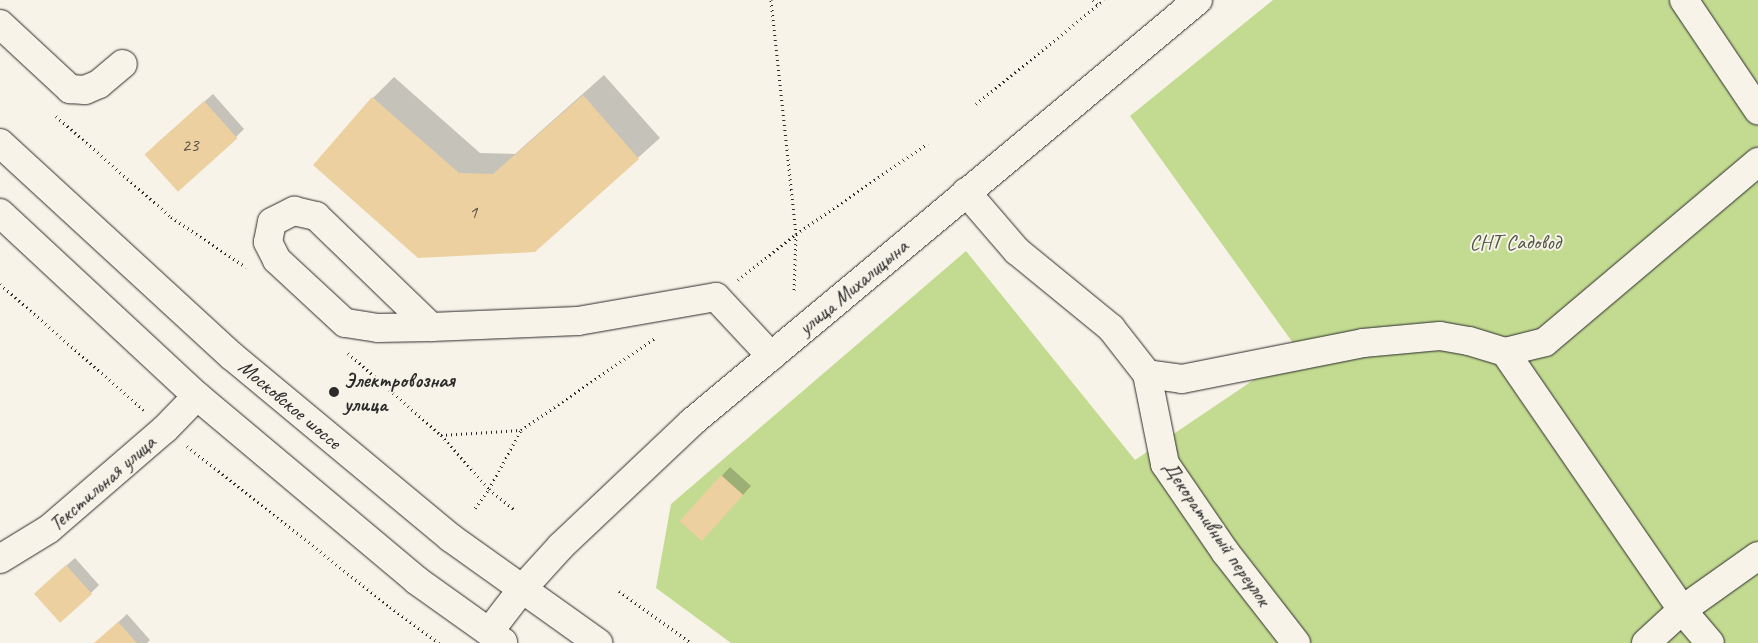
<!DOCTYPE html>
<meta charset="utf-8">
<style>
body{margin:0}
#map{position:relative;width:1758px;height:643px;overflow:hidden;background:#f7f3e8;font-family:Caveat,sans-serif}
div>[style]{position:absolute}
.green>*{inset:0;background:#c3db91}
.shadow>*{inset:0;background:#0003}
.building>*{inset:0;background:#ecd0a0;transform-origin:0 0}
.path>*{height:3px;margin-top:-1.5px;transform-origin:0;background:repeating-linear-gradient(90deg,#2b2b2b 0 1px,transparent 0 5px)}
.roads{filter:drop-shadow(0 0 1px #2b2b2b) drop-shadow(0 0 1px #2b2b2b)}
.minor>*{height:28px;margin:-14px;padding:0 14px;transform-origin:14px;border-radius:14px;background:#f7f3e8}
.major>*{height:28px;margin:-14px;padding:0 14px;transform-origin:14px;border-radius:14px;background:#f7f3e8}
.dots>*{width:14px;height:14px;translate:-50% -50%;box-sizing:border-box;border:2px solid #f7f3e8;border-radius:50%}
span{translate:-50% -50%;white-space:nowrap;text-align:center;line-height:1.15;-webkit-text-stroke:4px #f7f3e8;paint-order:stroke}
.number-label{font-size:19px;color:#5b5448}
.number-label span{-webkit-text-stroke-width:0}
.park-label{font-size:21px;color:#515744}
.street-label{font-size:21px;color:#2b2b2b}
.poi-label{font-size:21px;color:#2b2b2b;font-weight:700}
.left{translate:0 -50%;text-align:left}
</style>
<div id="map">
<div class="green">
<i style="clip-path:polygon(1273px 0,1758px 0,1758px 643px,731px 643px,656px 588px,671px 504px,966px 251px,1135px 460px,1298px 350px,1130px 116px)"></i>
</div>
<div class="shadow">
<i style="clip-path:polygon(604px 75px,660px 138px,534px 251px,373px 98px,394px 77px,480px 153px,515px 154px)"></i>
<i style="clip-path:polygon(213px 94px,244px 129px,236px 137px,154px 146px)"></i>
<i style="clip-path:polygon(730px 467px,751px 486px,710px 531px,681px 520px)"></i>
<i style="clip-path:polygon(75px 558px,99px 585px,91px 593px,44px 585px)"></i>
<i style="clip-path:polygon(127px 614px,150px 640px,147px 643px,96px 643px)"></i>
</div>
<div class="building">
<i style="clip-path:polygon(583px 95px,639px 159px,535px 252px,418px 258px,313px 165px,372px 97px,459px 173px,493px 174px)"></i>
<i style="left:204px;top:101px;width:50px;height:80px;rotate:48deg"></i>
<i style="left:721px;top:475px;width:30px;height:62px;rotate:42deg"></i>
<i style="left:66px;top:565px;width:39px;height:43px;rotate:48deg"></i>
<i style="clip-path:polygon(118px 622px,137px 643px,94px 643px)"></i>
</div>
<div class="path">
<i style="left:771px;top:0;width:235px;rotate:83.9deg"></i>
<i style="left:796px;top:234px;width:57px;rotate:92deg"></i>
<i style="left:1093px;top:0;width:7px;rotate:45deg"></i>
<i style="left:976px;top:104px;width:165px;rotate:-39.1deg"></i>
<i style="left:56px;top:116px;width:153px;rotate:41.3deg"></i>
<i style="left:171px;top:217px;width:90px;rotate:33.7deg"></i>
<i style="left:738px;top:280px;width:74px;rotate:-38.4deg"></i>
<i style="left:796px;top:234px;width:160px;rotate:-34.6deg"></i>
<i style="left:0;top:284px;width:191px;rotate:41.2deg"></i>
<i style="left:348px;top:353px;width:124px;rotate:41.4deg"></i>
<i style="left:441px;top:435px;width:72px;rotate:48.4deg"></i>
<i style="left:489px;top:489px;width:33px;rotate:39deg"></i>
<i style="left:441px;top:435px;width:79px;rotate:-3.6deg"></i>
<i style="left:187px;top:446px;width:259px;rotate:38.4deg"></i>
<i style="left:390px;top:607px;width:61px;rotate:36.3deg"></i>
<i style="left:475px;top:508px;width:24px;rotate:-54deg"></i>
<i style="left:489px;top:489px;width:67px;rotate:-61.5deg"></i>
<i style="left:521px;top:430px;width:163px;rotate:-34.5deg"></i>
<i style="left:619px;top:591px;width:89px;rotate:35.8deg"></i>
</div>
<div class="roads">
<div class="minor">
<i style="left:1684px;top:0;width:133px;rotate:56.1deg"></i>
<i style="left:0;top:24px;width:96px;rotate:42.9deg"></i>
<i style="left:70px;top:89px;width:15px;rotate:4deg"></i>
<i style="left:85px;top:90px;width:15px;rotate:-23deg"></i>
<i style="left:99px;top:84px;width:31px;rotate:-40deg"></i>
<i style="left:966px;top:192px;width:78px;rotate:49.2deg"></i>
<i style="left:1017px;top:251px;width:122px;rotate:39.3deg"></i>
<i style="left:1111px;top:328px;width:58px;rotate:52deg"></i>
<i style="left:1147px;top:374px;width:92px;rotate:78.7deg"></i>
<i style="left:1165px;top:464px;width:108px;rotate:55.6deg"></i>
<i style="left:1226px;top:553px;width:114px;rotate:52.1deg"></i>
<i style="left:431px;top:327px;width:53px;rotate:178.9deg"></i>
<i style="left:378px;top:328px;width:33px;rotate:-171deg"></i>
<i style="left:345px;top:323px;width:93px;rotate:-137.2deg"></i>
<i style="left:277px;top:260px;width:20px;rotate:-117deg"></i>
<i style="left:268px;top:242px;width:20px;rotate:-79deg"></i>
<i style="left:272px;top:222px;width:25px;rotate:-27deg"></i>
<i style="left:294px;top:211px;width:23px;rotate:13deg"></i>
<i style="left:316px;top:216px;width:160px;rotate:44deg"></i>
<i style="left:431px;top:327px;width:147px;rotate:-2.3deg"></i>
<i style="left:578px;top:321px;width:140px;rotate:-9.9deg"></i>
<i style="left:716px;top:297px;width:81px;rotate:47deg"></i>
<i style="left:1505px;top:352px;width:313px;rotate:55.5deg"></i>
<i style="left:1682px;top:610px;width:43px;rotate:49.7deg"></i>
<i style="left:1147px;top:374px;width:35px;rotate:8deg"></i>
<i style="left:1182px;top:379px;width:185px;rotate:-11.2deg"></i>
<i style="left:1363px;top:343px;width:77px;rotate:-5.2deg"></i>
<i style="left:1440px;top:336px;width:29px;rotate:10deg"></i>
<i style="left:1469px;top:341px;width:38px;rotate:17deg"></i>
<i style="left:1505px;top:352px;width:41px;rotate:-14deg"></i>
<i style="left:1545px;top:342px;width:279px;rotate:-40.2deg"></i>
<i style="left:0;top:559px;width:57px;rotate:-31.5deg"></i>
<i style="left:49px;top:529px;width:153px;rotate:-40.8deg"></i>
<i style="left:165px;top:429px;width:46px;rotate:-45.9deg"></i>
<i style="left:1646px;top:643px;width:49px;rotate:-42.5deg"></i>
<i style="left:1682px;top:610px;width:93px;rotate:-35.4deg"></i>
</div>
<div class="major">
<i style="left:0;top:143px;width:316px;rotate:42.6deg"></i>
<i style="left:233px;top:357px;width:283px;rotate:39.7deg"></i>
<i style="left:451px;top:538px;width:181px;rotate:35.5deg"></i>
<i style="left:0;top:213px;width:269px;rotate:42.9deg"></i>
<i style="left:197px;top:396px;width:286px;rotate:40deg"></i>
<i style="left:416px;top:580px;width:107px;rotate:35.5deg"></i>
<i style="left:489px;top:632px;width:54px;rotate:-52.5deg"></i>
<i style="left:522px;top:589px;width:58px;rotate:-47.8deg"></i>
<i style="left:561px;top:546px;width:180px;rotate:-43.4deg"></i>
<i style="left:692px;top:422px;width:659px;rotate:-39.83deg"></i>
</div>
</div>
<div class="dots">
<i style="left:334px;top:392px;background:#2b2b2b"></i>
</div>
<div class="number-label">
<span style="left:190px;top:146px">23</span>
<span style="left:473px;top:213px">1</span>
</div>
<div class="park-label">
<span style="left:1515px;top:242px">СНТ Садовод</span>
</div>
<div class="street-label">
<span style="left:853px;top:287px;rotate:-40deg">улица Михалицына</span>
<span style="left:290px;top:404px;rotate:40deg">Московское шоссе</span>
<span style="left:102px;top:483px;rotate:-41deg">Текстильная улица</span>
<span style="left:1217px;top:533px;rotate:55deg">Декоративный переулок</span>
</div>
<div class="poi-label">
<span class="left" style="left:344px;top:392px">Электровозная<br>улица</span>
</div>
</div>
